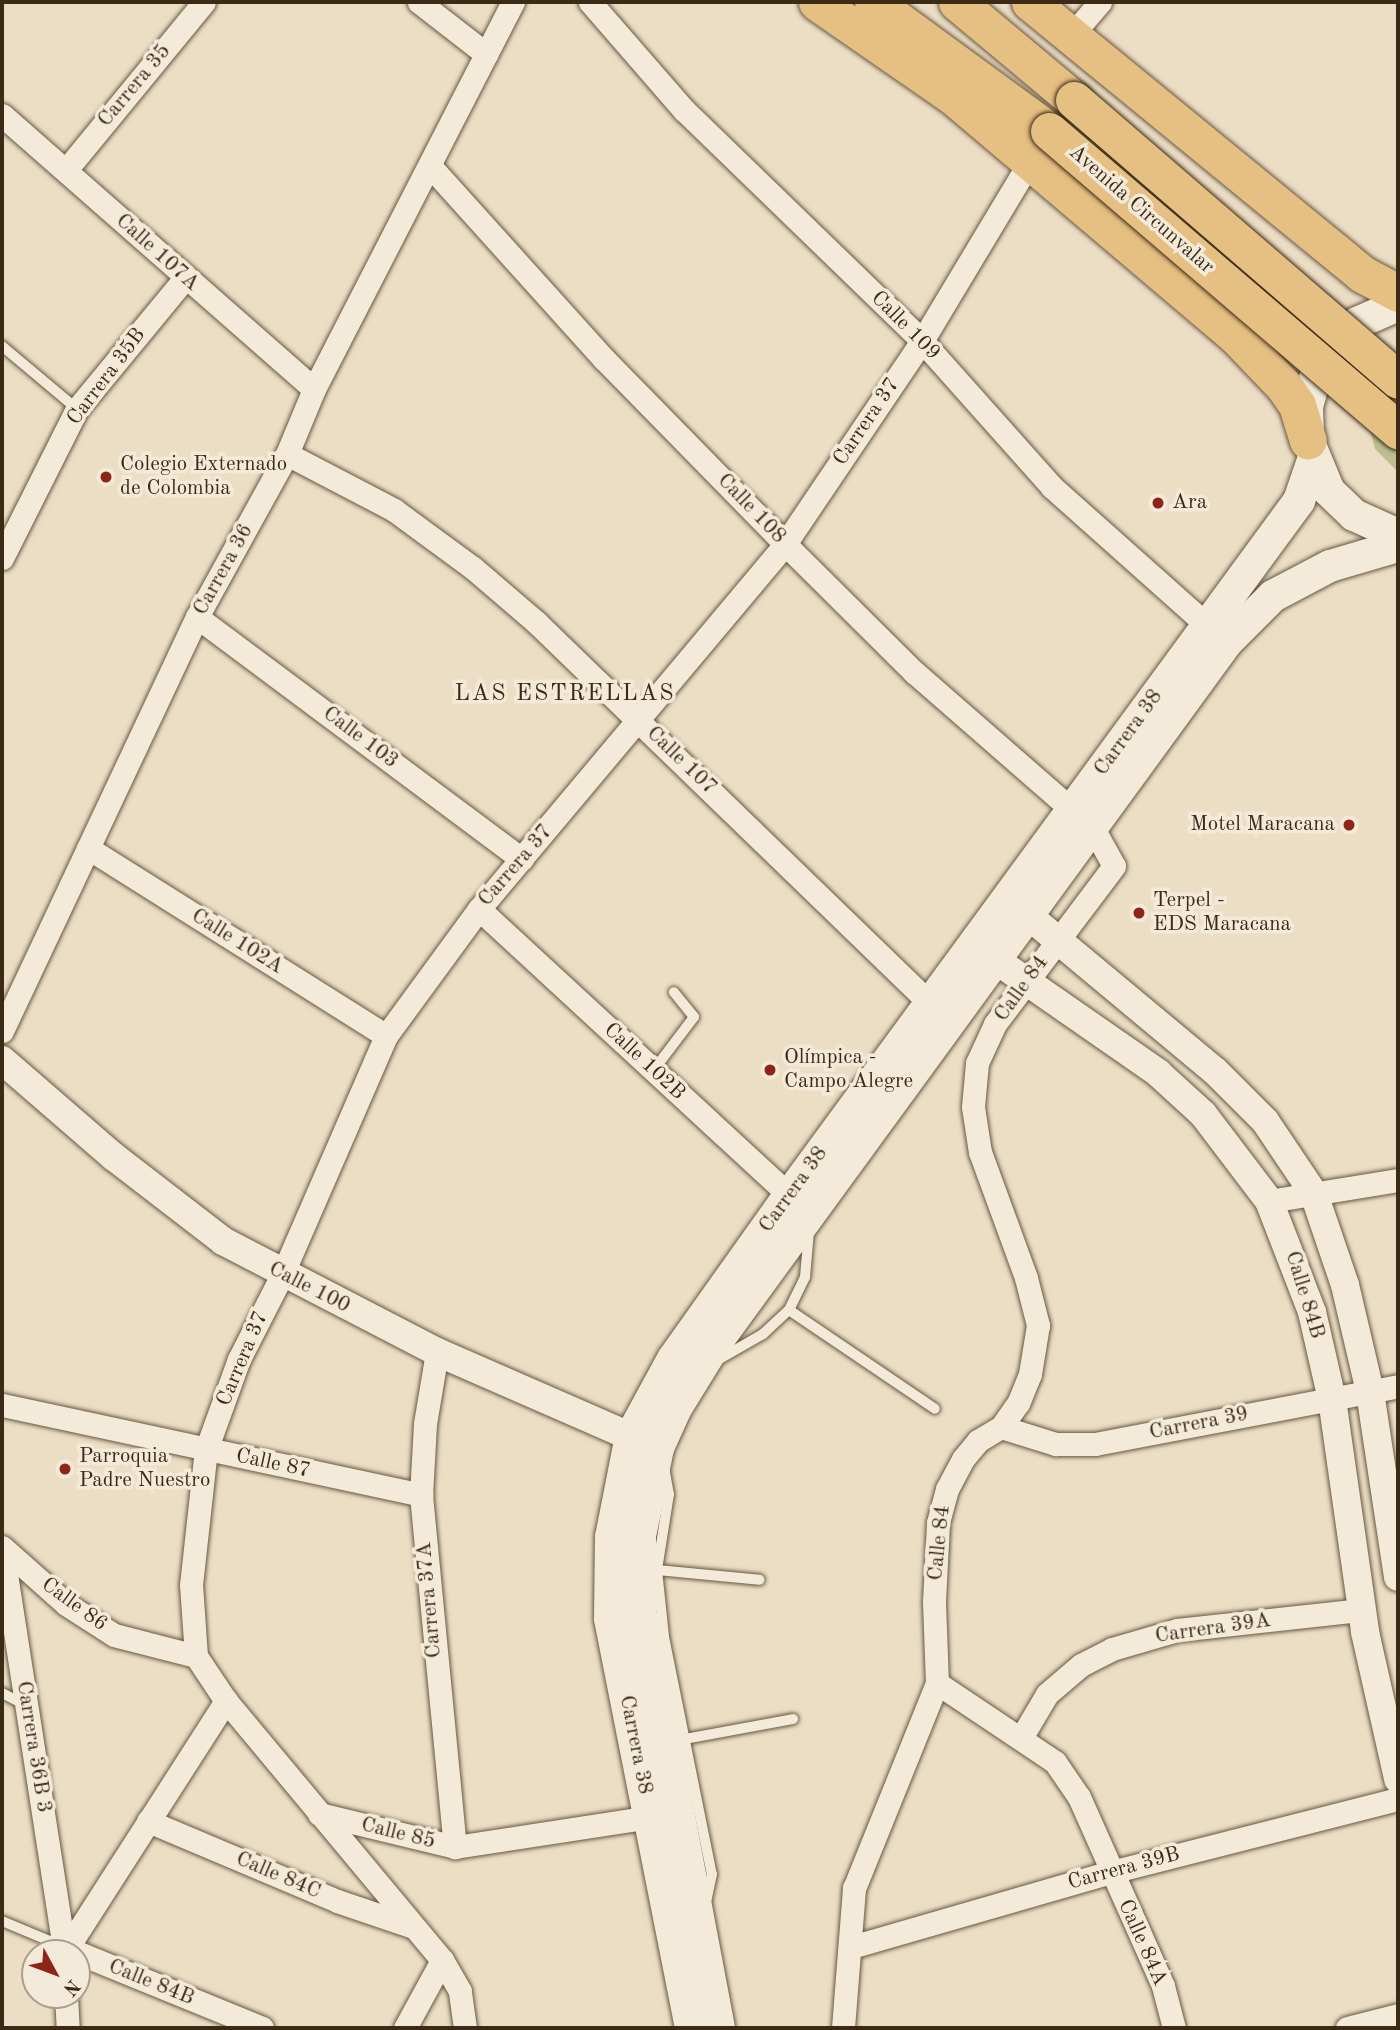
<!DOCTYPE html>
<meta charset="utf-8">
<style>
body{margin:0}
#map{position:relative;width:1400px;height:2030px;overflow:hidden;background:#ecdec5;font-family:"Old Standard TT",serif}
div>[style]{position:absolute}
.green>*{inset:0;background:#bcc091}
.roads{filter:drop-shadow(0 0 2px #675741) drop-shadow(0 0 2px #675741)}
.service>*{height:10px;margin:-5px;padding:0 5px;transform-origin:5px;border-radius:5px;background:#f3ead9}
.minor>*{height:23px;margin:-11.5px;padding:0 11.5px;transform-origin:11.5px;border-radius:11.5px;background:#f3ead9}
.tertiary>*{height:28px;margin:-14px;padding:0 14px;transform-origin:14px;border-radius:14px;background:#f3ead9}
.secondary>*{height:32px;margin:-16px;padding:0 16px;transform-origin:16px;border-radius:16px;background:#f3ead9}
.trunk>*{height:37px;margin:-18.5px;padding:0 18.5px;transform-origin:18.5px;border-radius:18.5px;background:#e6bf82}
.bridges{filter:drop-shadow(0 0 2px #3b2a15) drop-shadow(0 0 2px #3b2a15)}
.trunk-bridge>*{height:37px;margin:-18.5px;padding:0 18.5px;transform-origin:18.5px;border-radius:18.5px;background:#e6bf82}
.dots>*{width:19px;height:19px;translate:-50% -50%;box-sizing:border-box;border:4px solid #f3ead9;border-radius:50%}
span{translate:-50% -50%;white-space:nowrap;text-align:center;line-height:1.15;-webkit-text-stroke:7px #f3ead9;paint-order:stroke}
.street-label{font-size:21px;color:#3b2a15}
.poi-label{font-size:21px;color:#3b2a15}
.left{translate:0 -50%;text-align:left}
.right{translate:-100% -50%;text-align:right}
.neighbourhood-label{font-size:23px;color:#3b2a15;letter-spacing:2px}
.frame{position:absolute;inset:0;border:4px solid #3b2a15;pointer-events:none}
.north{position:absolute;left:21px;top:1939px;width:70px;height:70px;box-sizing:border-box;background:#f3ead9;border:2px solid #a99d8b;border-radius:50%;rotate:131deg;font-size:19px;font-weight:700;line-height:28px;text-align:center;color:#3b2a15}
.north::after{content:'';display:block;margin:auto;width:24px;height:32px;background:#8f2418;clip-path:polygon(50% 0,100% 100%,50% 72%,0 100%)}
</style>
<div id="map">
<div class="green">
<i style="clip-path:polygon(1398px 361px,1398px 472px,1375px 449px,1366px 414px,1378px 379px)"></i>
</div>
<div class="roads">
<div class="service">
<i style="left:2px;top:346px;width:98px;rotate:40deg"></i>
<i style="left:653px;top:1071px;width:68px;rotate:-52.8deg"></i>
<i style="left:694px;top:1017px;width:32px;rotate:-129deg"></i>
<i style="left:789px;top:1310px;width:176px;rotate:34.1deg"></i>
<i style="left:716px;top:1361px;width:54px;rotate:-29.9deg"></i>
<i style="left:763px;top:1334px;width:35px;rotate:-43deg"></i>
<i style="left:789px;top:1310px;width:37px;rotate:-64deg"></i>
<i style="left:805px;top:1277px;width:46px;rotate:-85deg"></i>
<i style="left:663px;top:1461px;width:34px;rotate:80deg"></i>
<i style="left:669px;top:1494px;width:77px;rotate:99deg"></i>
<i style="left:657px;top:1570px;width:67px;rotate:84deg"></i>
<i style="left:664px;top:1637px;width:242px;rotate:78.6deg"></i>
<i style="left:712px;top:1874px;width:29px;rotate:102deg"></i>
<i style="left:657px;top:1570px;width:103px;rotate:5.5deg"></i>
<i style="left:2px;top:1693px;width:25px;rotate:27deg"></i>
<i style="left:685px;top:1739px;width:110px;rotate:-10.5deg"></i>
<i style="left:2px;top:1921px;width:67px;rotate:22.8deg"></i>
</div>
<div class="minor">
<i style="left:419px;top:2px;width:85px;rotate:37.8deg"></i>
<i style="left:590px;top:2px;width:143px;rotate:49deg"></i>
<i style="left:684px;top:110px;width:332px;rotate:44.1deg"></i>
<i style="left:922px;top:341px;width:195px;rotate:48.3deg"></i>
<i style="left:1052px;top:487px;width:222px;rotate:41.7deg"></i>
<i style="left:1070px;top:37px;width:46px;rotate:-49.4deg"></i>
<i style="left:2px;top:115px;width:415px;rotate:41.3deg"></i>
<i style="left:431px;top:167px;width:258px;rotate:48deg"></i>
<i style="left:604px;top:359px;width:259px;rotate:45.6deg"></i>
<i style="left:785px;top:544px;width:182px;rotate:44.8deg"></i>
<i style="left:914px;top:672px;width:237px;rotate:41.1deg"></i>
<i style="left:1093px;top:828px;width:43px;rotate:61.1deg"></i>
<i style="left:1114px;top:866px;width:198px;rotate:127deg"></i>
<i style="left:995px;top:1024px;width:43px;rotate:114.8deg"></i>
<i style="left:977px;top:1063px;width:44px;rotate:95.2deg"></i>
<i style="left:973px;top:1107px;width:46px;rotate:81.2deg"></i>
<i style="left:980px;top:1152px;width:134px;rotate:69.9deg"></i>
<i style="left:1026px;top:1278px;width:49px;rotate:75.7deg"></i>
<i style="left:1038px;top:1325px;width:50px;rotate:99.3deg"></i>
<i style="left:1030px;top:1374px;width:31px;rotate:112deg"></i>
<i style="left:1018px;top:1403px;width:29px;rotate:125deg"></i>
<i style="left:1001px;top:1427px;width:27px;rotate:149deg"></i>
<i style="left:978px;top:1441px;width:23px;rotate:130deg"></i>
<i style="left:963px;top:1459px;width:34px;rotate:118deg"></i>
<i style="left:947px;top:1489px;width:35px;rotate:105deg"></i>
<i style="left:938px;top:1523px;width:79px;rotate:92.9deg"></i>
<i style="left:934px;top:1602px;width:81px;rotate:87.9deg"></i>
<i style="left:937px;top:1683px;width:221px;rotate:112deg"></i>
<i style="left:854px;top:1888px;width:140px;rotate:94.5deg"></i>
<i style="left:66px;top:170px;width:217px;rotate:-50.6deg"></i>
<i style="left:287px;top:454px;width:121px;rotate:27.6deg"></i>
<i style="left:394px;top:510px;width:98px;rotate:36.3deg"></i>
<i style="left:473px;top:568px;width:83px;rotate:40.6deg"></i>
<i style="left:536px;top:622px;width:564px;rotate:44.07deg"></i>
<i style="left:2px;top:558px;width:167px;rotate:-63.3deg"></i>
<i style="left:77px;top:409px;width:170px;rotate:-50.5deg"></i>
<i style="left:197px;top:617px;width:405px;rotate:36.7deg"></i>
<i style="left:88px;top:848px;width:352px;rotate:32.2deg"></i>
<i style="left:479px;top:909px;width:438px;rotate:42.7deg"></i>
<i style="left:2px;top:1031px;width:458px;rotate:-64.8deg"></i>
<i style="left:197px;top:617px;width:186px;rotate:-61.1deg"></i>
<i style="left:287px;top:454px;width:70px;rotate:-67.4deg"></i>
<i style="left:314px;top:389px;width:435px;rotate:-62.8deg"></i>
<i style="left:1269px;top:1201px;width:131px;rotate:-9.2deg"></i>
<i style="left:437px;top:1352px;width:73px;rotate:99.5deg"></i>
<i style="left:425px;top:1424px;width:71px;rotate:93.2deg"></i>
<i style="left:421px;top:1495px;width:354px;rotate:84.5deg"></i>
<i style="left:2px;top:1405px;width:429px;rotate:12.1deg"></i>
<i style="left:1001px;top:1427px;width:58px;rotate:17.2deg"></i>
<i style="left:1056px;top:1444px;width:39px"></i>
<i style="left:1095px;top:1444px;width:309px;rotate:-10.8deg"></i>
<i style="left:2px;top:1547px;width:86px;rotate:41.7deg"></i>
<i style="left:66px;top:1604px;width:57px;rotate:32.9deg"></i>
<i style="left:114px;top:1635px;width:85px;rotate:14.4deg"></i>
<i style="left:2px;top:1548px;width:404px;rotate:81.2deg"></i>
<i style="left:64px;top:1947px;width:214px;rotate:22.2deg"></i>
<i style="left:937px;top:1683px;width:142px;rotate:33.8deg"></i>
<i style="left:1055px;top:1762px;width:42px;rotate:55.6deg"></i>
<i style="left:1079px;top:1797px;width:207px;rotate:66deg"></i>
<i style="left:1163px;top:1986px;width:43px;rotate:75.3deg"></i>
<i style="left:1021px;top:1738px;width:51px;rotate:-59.4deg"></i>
<i style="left:1047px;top:1694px;width:45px;rotate:-40.5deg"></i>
<i style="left:1081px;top:1665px;width:35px;rotate:-27deg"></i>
<i style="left:1112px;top:1649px;width:68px;rotate:-16.3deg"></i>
<i style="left:1177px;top:1630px;width:186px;rotate:-6.2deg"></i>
<i style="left:319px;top:1814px;width:140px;rotate:13.6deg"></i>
<i style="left:455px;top:1847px;width:210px;rotate:-8.7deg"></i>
<i style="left:148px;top:1821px;width:205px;rotate:22.9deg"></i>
<i style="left:337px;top:1901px;width:78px;rotate:18.7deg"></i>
<i style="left:851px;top:1947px;width:271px;rotate:-16.1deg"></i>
<i style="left:1111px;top:1872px;width:296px;rotate:-14.3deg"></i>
<i style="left:64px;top:1953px;width:300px;rotate:-57.3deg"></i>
<i style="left:66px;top:1995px;width:33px;rotate:87deg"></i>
<i style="left:405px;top:2028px;width:77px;rotate:-61.4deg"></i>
<i style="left:465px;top:2028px;width:37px;rotate:-98deg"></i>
<i style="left:460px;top:1991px;width:36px;rotate:-120deg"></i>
<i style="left:442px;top:1960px;width:337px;rotate:-129.8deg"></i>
<i style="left:226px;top:1701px;width:54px;rotate:-123.7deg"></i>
<i style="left:196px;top:1656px;width:71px;rotate:-94deg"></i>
<i style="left:191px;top:1585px;width:136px;rotate:-83.7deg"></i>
<i style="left:206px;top:1450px;width:97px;rotate:-70.1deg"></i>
<i style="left:239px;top:1359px;width:94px;rotate:-62.9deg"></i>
<i style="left:282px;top:1275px;width:261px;rotate:-66.5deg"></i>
<i style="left:386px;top:1036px;width:157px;rotate:-53.8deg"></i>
<i style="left:479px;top:909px;width:476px;rotate:-50deg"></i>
<i style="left:785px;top:544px;width:245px;rotate:-56deg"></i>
<i style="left:922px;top:341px;width:208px;rotate:-59deg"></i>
<i style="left:1347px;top:2028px;width:53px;rotate:-14.3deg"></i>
</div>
<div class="tertiary">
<i style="left:1012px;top:902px;width:264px;rotate:39.8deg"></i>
<i style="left:1215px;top:1071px;width:71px;rotate:45deg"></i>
<i style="left:1265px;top:1121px;width:88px;rotate:56.1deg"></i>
<i style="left:1314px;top:1194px;width:96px;rotate:71.2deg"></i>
<i style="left:1345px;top:1285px;width:110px;rotate:76.8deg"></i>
<i style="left:1370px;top:1392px;width:187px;rotate:81.4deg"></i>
<i style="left:977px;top:947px;width:221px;rotate:34.8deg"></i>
<i style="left:1158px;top:1073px;width:61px;rotate:42.3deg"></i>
<i style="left:1203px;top:1114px;width:109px;rotate:52.8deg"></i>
<i style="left:1269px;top:1201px;width:119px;rotate:68.8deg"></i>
<i style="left:1312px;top:1312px;width:89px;rotate:77.1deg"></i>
<i style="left:1332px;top:1399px;width:235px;rotate:81.9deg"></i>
<i style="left:1365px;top:1632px;width:151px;rotate:77.3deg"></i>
<i style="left:2px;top:1060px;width:148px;rotate:40.9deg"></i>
<i style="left:114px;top:1157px;width:138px;rotate:37.6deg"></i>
<i style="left:223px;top:1241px;width:241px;rotate:27.4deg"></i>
<i style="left:437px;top:1352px;width:235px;rotate:23.6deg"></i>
</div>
<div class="secondary">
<i style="left:1398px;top:305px;width:45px;rotate:156.3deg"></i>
<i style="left:1357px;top:323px;width:34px;rotate:137deg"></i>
<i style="left:1332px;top:346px;width:33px;rotate:119deg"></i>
<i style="left:1316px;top:375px;width:33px;rotate:106deg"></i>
<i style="left:1307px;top:407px;width:33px;rotate:88deg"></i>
<i style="left:1308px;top:440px;width:55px;rotate:67.6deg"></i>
<i style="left:1329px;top:491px;width:35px;rotate:44deg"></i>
<i style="left:1354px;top:515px;width:48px;rotate:24.4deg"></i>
<i style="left:691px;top:2028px;width:418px;rotate:-101.2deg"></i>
<i style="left:610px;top:1618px;width:81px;rotate:-89.3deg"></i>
<i style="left:611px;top:1537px;width:103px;rotate:-78.8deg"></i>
<i style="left:631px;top:1436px;width:88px;rotate:-61.4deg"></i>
<i style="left:673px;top:1359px;width:200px;rotate:-54.6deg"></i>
<i style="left:789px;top:1196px;width:862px;rotate:-53.73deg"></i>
<i style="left:1299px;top:501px;width:43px;rotate:-71.1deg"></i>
<i style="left:719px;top:2028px;width:427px;rotate:-100.7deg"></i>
<i style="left:640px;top:1608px;width:72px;rotate:-90deg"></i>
<i style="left:640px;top:1536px;width:90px;rotate:-78.4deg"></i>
<i style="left:658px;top:1448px;width:44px;rotate:-65.8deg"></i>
<i style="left:676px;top:1408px;width:80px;rotate:-58.3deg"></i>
<i style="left:718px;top:1340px;width:864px;rotate:-53.9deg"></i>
<i style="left:1227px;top:642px;width:65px;rotate:-45deg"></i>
<i style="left:1273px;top:596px;width:64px;rotate:-27.8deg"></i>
<i style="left:1330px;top:566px;width:71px;rotate:-16.4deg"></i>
</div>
<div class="trunk">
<i style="left:817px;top:2px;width:165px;rotate:34.7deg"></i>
<i style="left:953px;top:96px;width:371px;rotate:40.3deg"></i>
<i style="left:1236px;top:336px;width:68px;rotate:46.2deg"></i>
<i style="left:1283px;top:385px;width:24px;rotate:55deg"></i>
<i style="left:1297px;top:405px;width:37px;rotate:73deg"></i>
<i style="left:873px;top:2px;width:218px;rotate:36.2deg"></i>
<i style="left:957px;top:2px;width:153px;rotate:39.9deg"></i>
<i style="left:1030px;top:2px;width:429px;rotate:39.3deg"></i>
<i style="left:1362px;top:274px;width:41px;rotate:27.8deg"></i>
</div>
</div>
<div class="bridges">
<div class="trunk-bridge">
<i style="left:1074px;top:100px;width:428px;rotate:40.8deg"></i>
<i style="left:1049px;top:131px;width:460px;rotate:40.6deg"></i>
</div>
</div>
<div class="dots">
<i style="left:106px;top:477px;background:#8f2418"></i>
<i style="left:1158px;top:503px;background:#8f2418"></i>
<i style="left:1349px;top:825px;background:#8f2418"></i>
<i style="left:1139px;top:913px;background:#8f2418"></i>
<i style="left:770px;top:1070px;background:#8f2418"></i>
<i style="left:65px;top:1469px;background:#8f2418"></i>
</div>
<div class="street-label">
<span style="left:135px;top:86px;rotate:-50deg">Carrera 35</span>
<span style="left:1141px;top:210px;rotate:41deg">Avenida Circunvalar</span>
<span style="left:157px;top:253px;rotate:42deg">Calle 107A</span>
<span style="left:905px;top:326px;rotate:45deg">Calle 109</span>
<span style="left:107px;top:377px;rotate:-53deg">Carrera 35B</span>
<span style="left:867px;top:422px;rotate:-56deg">Carrera 37</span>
<span style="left:751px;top:509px;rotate:46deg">Calle 108</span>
<span style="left:224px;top:570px;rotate:-61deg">Carrera 36</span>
<span style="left:1129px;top:733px;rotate:-54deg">Carrera 38</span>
<span style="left:360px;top:738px;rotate:37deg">Calle 103</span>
<span style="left:681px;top:761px;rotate:44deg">Calle 107</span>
<span style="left:516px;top:866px;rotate:-49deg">Carrera 37</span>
<span style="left:237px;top:942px;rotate:32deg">Calle 102A</span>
<span style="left:1022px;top:989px;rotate:-54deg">Calle 84</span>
<span style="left:644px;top:1062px;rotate:43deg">Calle 102B</span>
<span style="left:794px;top:1190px;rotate:-54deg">Carrera 38</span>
<span style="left:309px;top:1288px;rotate:27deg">Calle 100</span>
<span style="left:1304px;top:1295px;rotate:73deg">Calle 84B</span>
<span style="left:243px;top:1359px;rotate:-67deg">Carrera 37</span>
<span style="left:1199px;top:1424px;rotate:-11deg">Carrera 39</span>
<span style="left:273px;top:1464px;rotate:12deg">Calle 87</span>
<span style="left:940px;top:1543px;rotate:-84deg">Calle 84</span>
<span style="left:430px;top:1600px;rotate:-95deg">Carrera 37A</span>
<span style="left:74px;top:1605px;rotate:36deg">Calle 86</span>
<span style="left:1213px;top:1629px;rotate:-8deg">Carrera 39A</span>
<span style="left:635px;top:1745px;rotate:79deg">Carrera 38</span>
<span style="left:33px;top:1747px;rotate:81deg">Carrera 36B 3</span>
<span style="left:398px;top:1834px;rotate:14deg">Calle 85</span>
<span style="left:1124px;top:1869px;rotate:-15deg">Carrera 39B</span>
<span style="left:278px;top:1876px;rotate:23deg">Calle 84C</span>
<span style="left:1142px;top:1943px;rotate:66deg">Calle 84A</span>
<span style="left:151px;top:1983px;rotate:22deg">Calle 84B</span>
</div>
<div class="poi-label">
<span class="left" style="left:120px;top:477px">Colegio Externado<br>de Colombia</span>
<span class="left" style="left:1172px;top:503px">Ara</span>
<span class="right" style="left:1335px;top:825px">Motel Maracana</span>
<span class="left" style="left:1153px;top:913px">Terpel -<br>EDS Maracana</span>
<span class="left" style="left:784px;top:1070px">Olímpica -<br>Campo Alegre</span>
<span class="left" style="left:79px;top:1469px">Parroquia<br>Padre Nuestro</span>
</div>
<div class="neighbourhood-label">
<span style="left:565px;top:694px">LAS ESTRELLAS</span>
</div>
<div class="frame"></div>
<div class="north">N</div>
</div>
